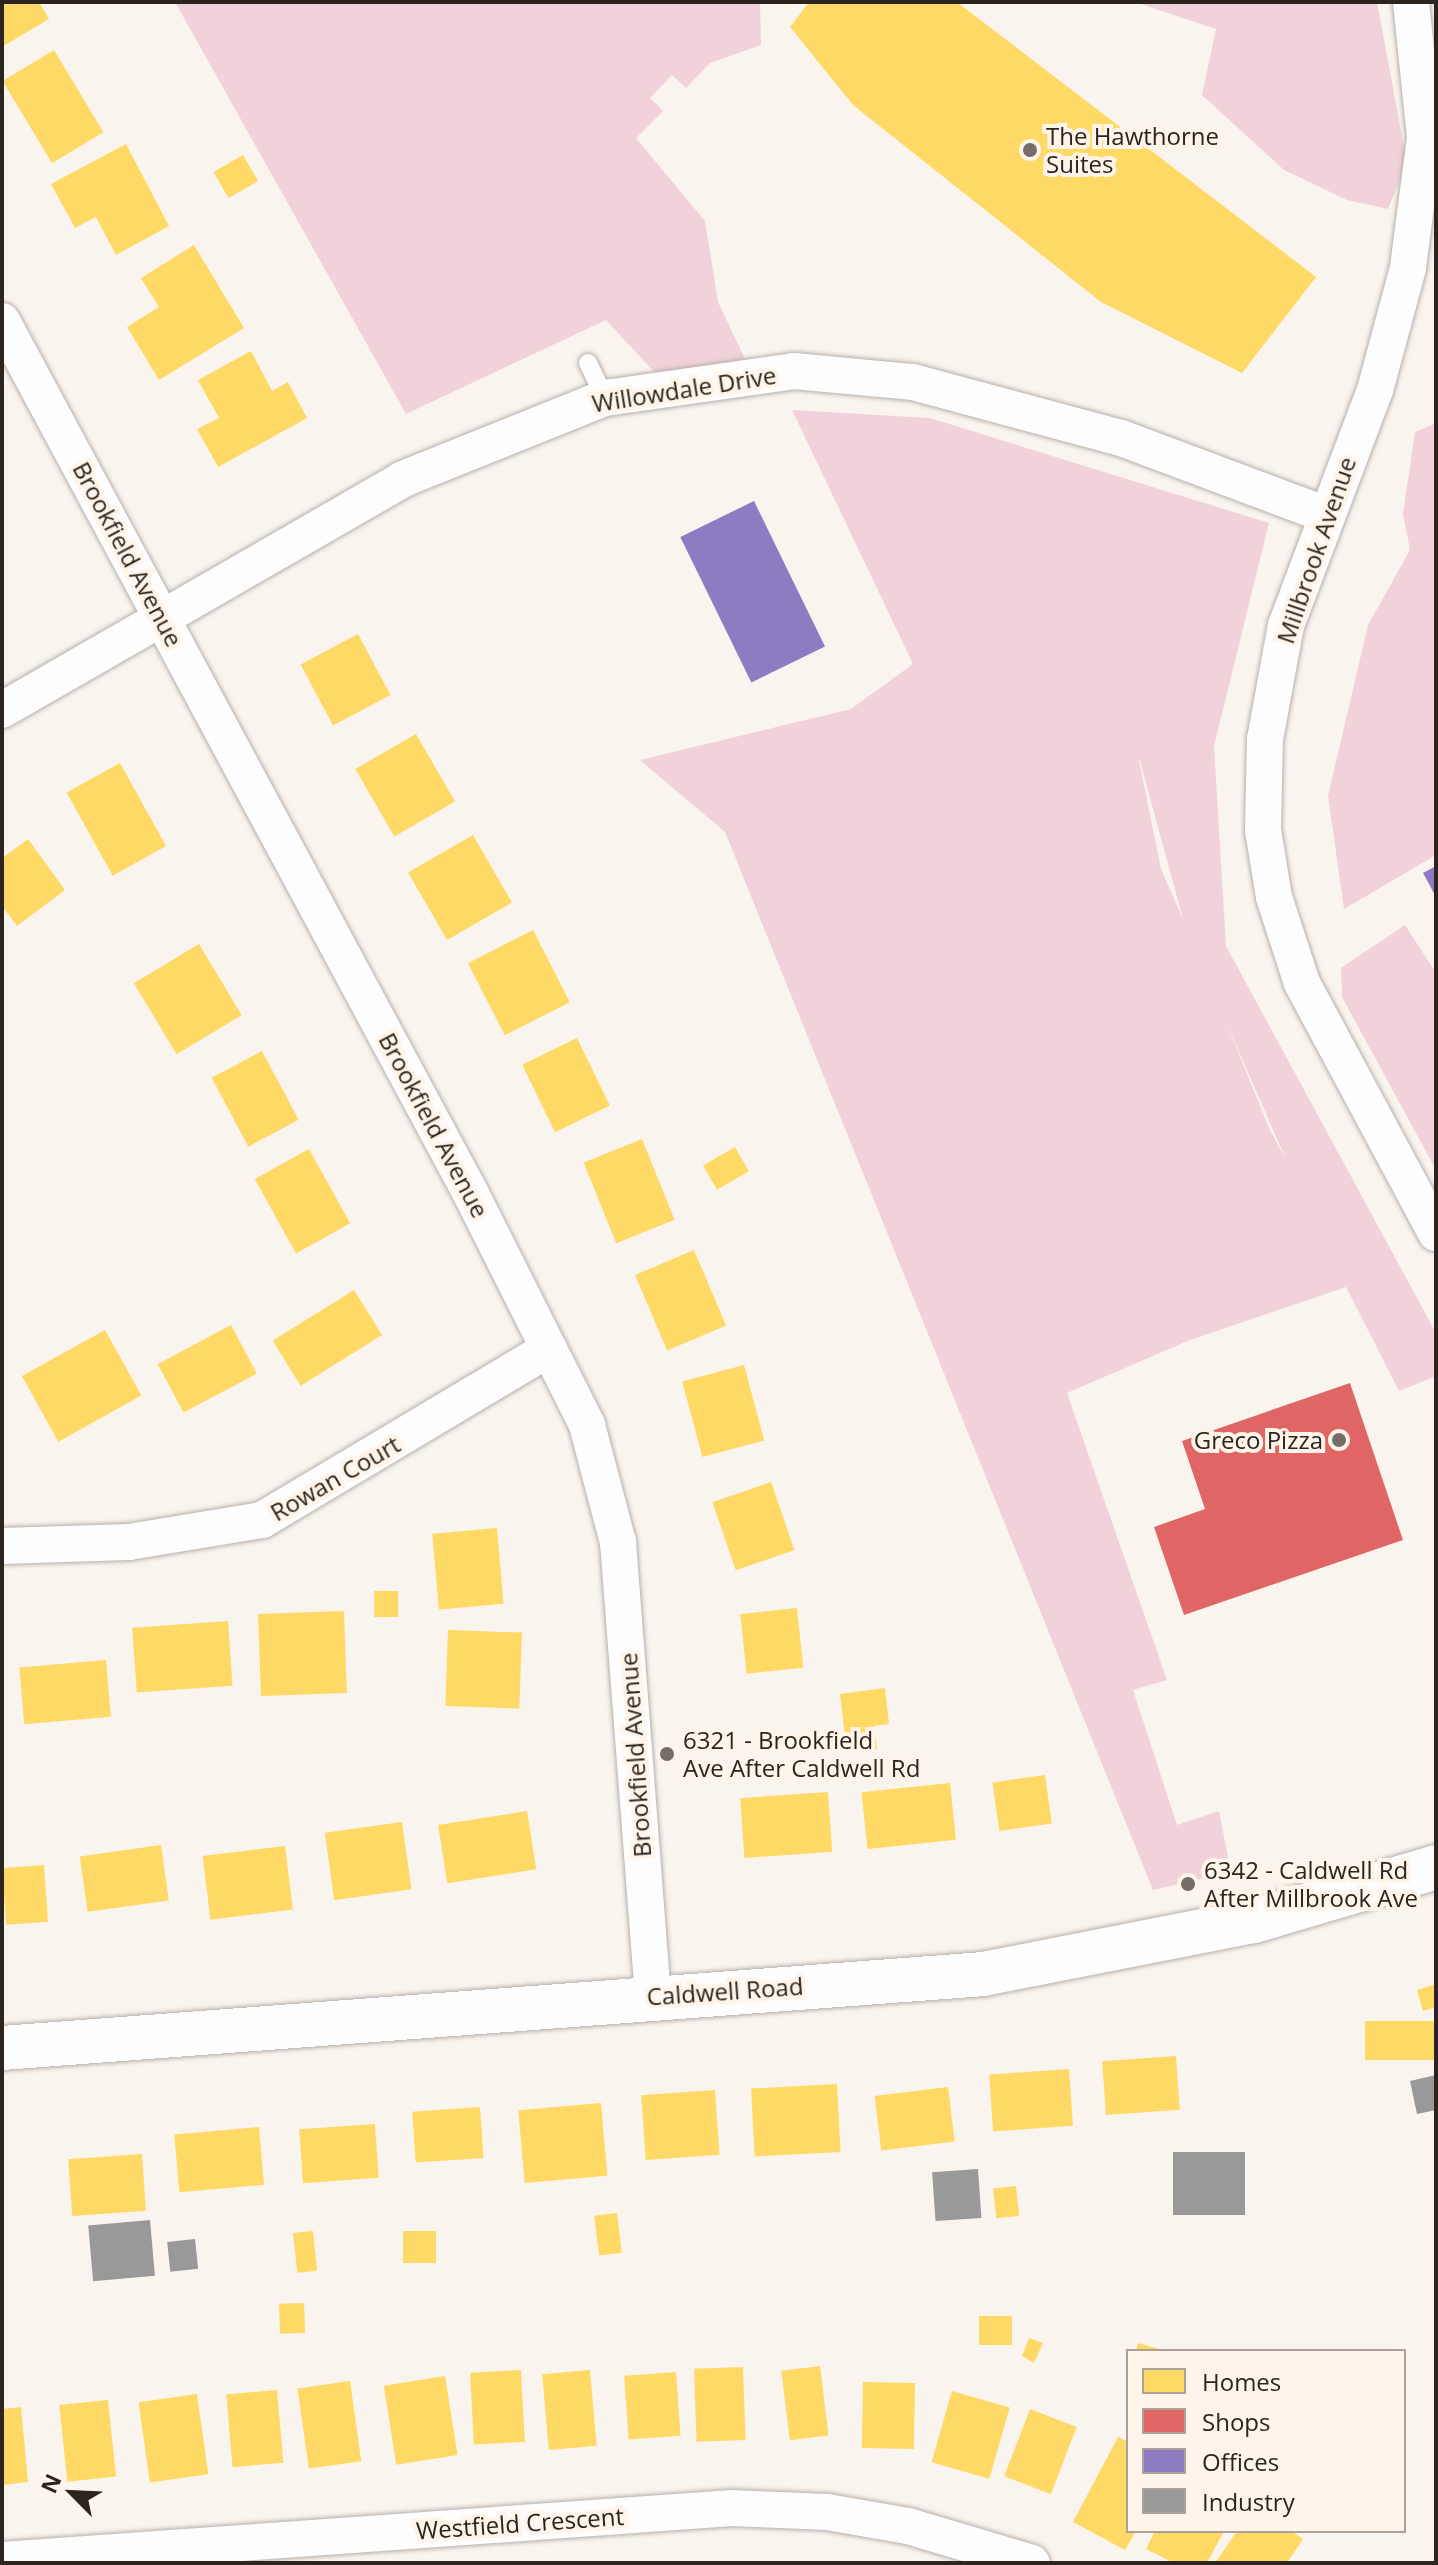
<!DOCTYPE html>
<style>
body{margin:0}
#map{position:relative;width:1438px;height:2565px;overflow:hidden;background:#faf4ef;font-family:"Open Sans",sans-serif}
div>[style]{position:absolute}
.green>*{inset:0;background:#f2d2da}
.homes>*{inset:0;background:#ffd966;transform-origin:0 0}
.shops>*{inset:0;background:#e06666}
.offices>*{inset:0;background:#8e7cc3;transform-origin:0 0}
.industry>*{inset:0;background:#999;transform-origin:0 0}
.roads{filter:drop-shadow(0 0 2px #b6b0ab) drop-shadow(0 0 2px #b6b0ab)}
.lane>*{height:18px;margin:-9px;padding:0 9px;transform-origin:9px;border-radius:9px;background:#fefdfd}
.street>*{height:36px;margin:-18px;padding:0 18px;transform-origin:18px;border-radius:18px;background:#fefdfd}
.secondary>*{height:44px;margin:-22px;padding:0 22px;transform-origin:22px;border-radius:22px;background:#fefdfd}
.dots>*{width:22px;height:22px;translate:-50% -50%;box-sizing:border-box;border:4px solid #fff4ea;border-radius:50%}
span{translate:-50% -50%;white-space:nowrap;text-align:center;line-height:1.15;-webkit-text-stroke:8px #fff4ea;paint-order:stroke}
.poi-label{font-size:24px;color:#2c251f}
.left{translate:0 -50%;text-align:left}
.right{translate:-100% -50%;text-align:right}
.street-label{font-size:24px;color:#2c251f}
.frame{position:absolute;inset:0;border:4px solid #2c251f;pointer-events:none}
.legend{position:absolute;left:1126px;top:2349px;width:280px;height:184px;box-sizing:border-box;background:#fff4ea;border:2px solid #aba199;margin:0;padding:10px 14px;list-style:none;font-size:24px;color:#2c251f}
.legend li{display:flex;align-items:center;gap:16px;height:40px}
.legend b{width:40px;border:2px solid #aba199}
.north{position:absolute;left:32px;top:2453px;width:80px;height:80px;-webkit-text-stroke:6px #fff4ea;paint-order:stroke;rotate:294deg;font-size:22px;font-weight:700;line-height:32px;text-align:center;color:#2c251f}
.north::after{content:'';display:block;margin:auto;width:28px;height:36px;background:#2c251f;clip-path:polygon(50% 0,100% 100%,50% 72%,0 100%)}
</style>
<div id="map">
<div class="green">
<i style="clip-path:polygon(175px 2px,760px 2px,761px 45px,710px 63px,686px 88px,672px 75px,650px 98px,663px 111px,636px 138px,705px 221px,718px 302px,745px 359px,669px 388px,606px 320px,406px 414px)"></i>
<i style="clip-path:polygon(1135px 2px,1377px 2px,1407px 163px,1388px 209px,1347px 200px,1284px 170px,1202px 95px,1216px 29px)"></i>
<i style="clip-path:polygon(evenodd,792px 410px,930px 418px,1269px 523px,1214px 746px,1226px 946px,1436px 1333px,1436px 1376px,1399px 1391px,1346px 1287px,1190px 1340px,1067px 1393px,1167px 1680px,1133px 1690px,1177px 1825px,1219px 1811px,1231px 1872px,1153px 1890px,725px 832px,640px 760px,851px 709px,913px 664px,792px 410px,1139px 760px,1140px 761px,1183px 919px,1161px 869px,1139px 760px,792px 410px,1226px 1022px,1284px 1155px,1284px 1156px,1270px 1130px,1226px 1022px)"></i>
<i style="clip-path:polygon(1436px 423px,1436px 855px,1344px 909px,1328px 796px,1368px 625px,1410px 550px,1403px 514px,1415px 432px)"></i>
<i style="clip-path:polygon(1405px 925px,1436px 973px,1436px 1170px,1342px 997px,1341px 968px)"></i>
</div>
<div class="homes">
<i style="clip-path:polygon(2px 2px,39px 2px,49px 19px,2px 47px)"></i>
<i style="clip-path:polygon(809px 2px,957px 2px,1316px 277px,1242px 373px,1101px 302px,853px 105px,790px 27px)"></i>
<i style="left:54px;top:50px;width:96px;height:60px;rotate:59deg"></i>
<i style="clip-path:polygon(126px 144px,169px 226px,116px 255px,96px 217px,75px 228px,51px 184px)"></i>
<i style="left:243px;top:155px;width:30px;height:34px;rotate:60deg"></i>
<i style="clip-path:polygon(194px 245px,244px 328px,159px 380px,127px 327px,159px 307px,141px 278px)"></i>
<i style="clip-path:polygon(251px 351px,272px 391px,288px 382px,307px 418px,218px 467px,197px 429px,219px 418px,198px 380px)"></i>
<i style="left:358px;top:634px;width:69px;height:65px;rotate:62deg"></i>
<i style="left:416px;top:734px;width:78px;height:70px;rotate:60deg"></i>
<i style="left:120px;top:763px;width:95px;height:61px;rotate:61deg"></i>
<i style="left:473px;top:835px;width:78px;height:75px;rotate:60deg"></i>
<i style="clip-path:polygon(28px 839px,65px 890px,17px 926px,2px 906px,2px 858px)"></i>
<i style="left:533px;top:930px;width:81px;height:73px;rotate:63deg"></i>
<i style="left:199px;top:944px;width:83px;height:76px;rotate:59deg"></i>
<i style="left:577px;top:1038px;width:75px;height:61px;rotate:64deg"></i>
<i style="left:262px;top:1051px;width:78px;height:57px;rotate:62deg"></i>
<i style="left:642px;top:1139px;width:87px;height:63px;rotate:68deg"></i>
<i style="left:735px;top:1147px;width:28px;height:37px;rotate:60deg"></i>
<i style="left:309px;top:1149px;width:85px;height:62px;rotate:61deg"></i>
<i style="left:694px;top:1250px;width:82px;height:64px;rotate:67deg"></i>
<i style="left:354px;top:1290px;width:53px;height:96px;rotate:58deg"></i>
<i style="left:231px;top:1325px;width:55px;height:83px;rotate:62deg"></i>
<i style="left:105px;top:1330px;width:75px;height:95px;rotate:61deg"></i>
<i style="left:744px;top:1365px;width:78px;height:64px;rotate:75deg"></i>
<i style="left:771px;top:1482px;width:72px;height:62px;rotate:71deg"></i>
<i style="left:497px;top:1528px;width:76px;height:65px;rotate:85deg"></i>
<i style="left:374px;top:1591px;width:24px;height:26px"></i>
<i style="left:797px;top:1608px;width:60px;height:57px;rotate:84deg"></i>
<i style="left:344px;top:1611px;width:82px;height:86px;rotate:88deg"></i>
<i style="left:228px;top:1621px;width:65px;height:96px;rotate:86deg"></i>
<i style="left:448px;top:1630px;width:74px;height:76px;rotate:2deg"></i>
<i style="left:106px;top:1660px;width:57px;height:87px;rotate:85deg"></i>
<i style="clip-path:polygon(885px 1688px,889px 1724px,874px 1726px,877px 1749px,847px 1753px,840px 1694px)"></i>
<i style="left:1045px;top:1775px;width:49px;height:53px;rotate:82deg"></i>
<i style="left:950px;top:1783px;width:57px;height:89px;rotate:84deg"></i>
<i style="left:828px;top:1792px;width:60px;height:88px;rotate:86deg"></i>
<i style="left:527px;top:1811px;width:59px;height:90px;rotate:81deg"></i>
<i style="left:402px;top:1822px;width:68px;height:78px;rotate:82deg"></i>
<i style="left:161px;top:1845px;width:56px;height:82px;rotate:82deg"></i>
<i style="left:285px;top:1846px;width:64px;height:83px;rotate:83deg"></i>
<i style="left:44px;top:1865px;width:57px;height:42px;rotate:86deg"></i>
<i style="clip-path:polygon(1436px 1984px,1436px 2007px,1423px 2011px,1417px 1990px)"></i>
<i style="left:1436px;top:2021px;width:39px;height:71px;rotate:90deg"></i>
<i style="left:1176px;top:2056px;width:54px;height:74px;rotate:86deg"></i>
<i style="left:1069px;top:2069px;width:57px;height:80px;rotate:86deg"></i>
<i style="left:837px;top:2084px;width:68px;height:86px;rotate:87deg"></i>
<i style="left:948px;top:2087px;width:55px;height:74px;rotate:83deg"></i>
<i style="left:715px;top:2090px;width:65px;height:74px;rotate:86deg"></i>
<i style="left:601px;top:2103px;width:73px;height:83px;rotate:85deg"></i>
<i style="left:480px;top:2107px;width:51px;height:68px;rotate:86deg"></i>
<i style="left:375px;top:2124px;width:54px;height:76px;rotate:86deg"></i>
<i style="left:259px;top:2127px;width:58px;height:85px;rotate:85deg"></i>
<i style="left:142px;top:2154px;width:57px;height:74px;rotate:86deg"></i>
<i style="left:1016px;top:2186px;width:30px;height:23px;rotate:84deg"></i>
<i style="left:617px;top:2213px;width:40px;height:23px;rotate:83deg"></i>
<i style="left:313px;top:2231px;width:40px;height:20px;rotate:84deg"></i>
<i style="left:403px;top:2231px;width:33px;height:32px"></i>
<i style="left:304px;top:2303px;width:30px;height:25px;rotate:88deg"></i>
<i style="left:1012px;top:2316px;width:29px;height:33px;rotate:90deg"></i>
<i style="clip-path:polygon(1029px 2338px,1043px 2343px,1034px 2363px,1022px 2356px)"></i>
<i style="clip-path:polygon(1138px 2343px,1163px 2350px,1163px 2351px,1136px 2351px)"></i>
<i style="left:820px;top:2366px;width:70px;height:39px;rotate:83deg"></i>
<i style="left:743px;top:2367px;width:73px;height:49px;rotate:88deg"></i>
<i style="left:521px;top:2370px;width:72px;height:51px;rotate:87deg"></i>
<i style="left:590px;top:2370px;width:76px;height:48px;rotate:85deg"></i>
<i style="left:676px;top:2372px;width:64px;height:52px;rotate:86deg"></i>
<i style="left:445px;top:2376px;width:80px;height:62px;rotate:81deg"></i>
<i style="left:350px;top:2381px;width:81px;height:53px;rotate:82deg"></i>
<i style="left:863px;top:2382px;width:52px;height:66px;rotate:1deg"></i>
<i style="left:277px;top:2390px;width:73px;height:51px;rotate:85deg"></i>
<i style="left:952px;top:2391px;width:60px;height:74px;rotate:16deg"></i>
<i style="left:197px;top:2394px;width:81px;height:59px;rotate:82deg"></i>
<i style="left:108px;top:2400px;width:77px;height:49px;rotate:84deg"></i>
<i style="clip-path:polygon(21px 2407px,28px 2482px,2px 2485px,2px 2409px)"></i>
<i style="left:1030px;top:2409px;width:50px;height:72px;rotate:21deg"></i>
<i style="clip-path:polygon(1118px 2437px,1128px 2442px,1128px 2531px,1136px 2531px,1125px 2550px,1073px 2522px)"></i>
<i style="clip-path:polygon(1155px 2531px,1224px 2531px,1207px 2563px,1174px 2563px,1146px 2549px)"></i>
<i style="clip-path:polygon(1237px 2531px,1291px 2531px,1303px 2539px,1287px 2563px,1215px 2563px)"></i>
</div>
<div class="shops">
<i style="clip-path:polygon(1350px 1383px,1403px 1540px,1184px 1615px,1154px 1527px,1205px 1509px,1182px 1441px)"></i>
</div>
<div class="offices">
<i style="left:754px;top:501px;width:162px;height:82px;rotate:64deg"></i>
<i style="clip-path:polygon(1436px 866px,1436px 897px,1423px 873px)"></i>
</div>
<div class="industry">
<i style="clip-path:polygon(1436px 2075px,1436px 2110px,1417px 2114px,1410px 2081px)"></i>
<i style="left:1173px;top:2152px;width:72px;height:63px"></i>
<i style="left:978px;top:2169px;width:49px;height:46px;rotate:86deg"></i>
<i style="left:150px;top:2220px;width:56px;height:62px;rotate:85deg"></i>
<i style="left:195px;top:2239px;width:30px;height:28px;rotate:84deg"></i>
</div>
<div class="roads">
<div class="lane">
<i style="left:588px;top:363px;width:39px;rotate:64deg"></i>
</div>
<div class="street">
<i style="left:1411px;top:2px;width:137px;rotate:84.1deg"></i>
<i style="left:1425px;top:138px;width:131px;rotate:97.5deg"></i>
<i style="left:1408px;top:268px;width:126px;rotate:105.1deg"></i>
<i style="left:1375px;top:390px;width:251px;rotate:110.7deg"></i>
<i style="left:1286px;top:625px;width:116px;rotate:100.4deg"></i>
<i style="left:1265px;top:739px;width:91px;rotate:91.3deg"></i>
<i style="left:1263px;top:830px;width:68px;rotate:80.7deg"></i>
<i style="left:1274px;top:897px;width:90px;rotate:72deg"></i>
<i style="left:1302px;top:983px;width:284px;rotate:61.8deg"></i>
<i style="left:2px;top:321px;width:989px;rotate:61.75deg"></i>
<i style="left:470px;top:1192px;width:261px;rotate:63.3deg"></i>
<i style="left:587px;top:1425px;width:121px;rotate:75.2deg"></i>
<i style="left:618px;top:1542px;width:454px;rotate:85.6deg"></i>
<i style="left:2px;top:710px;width:463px;rotate:-29.9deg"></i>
<i style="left:403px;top:479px;width:218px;rotate:-21.9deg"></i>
<i style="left:605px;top:398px;width:191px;rotate:-8.1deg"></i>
<i style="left:794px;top:371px;width:120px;rotate:5.3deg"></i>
<i style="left:913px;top:382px;width:215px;rotate:15.1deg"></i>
<i style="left:1121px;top:438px;width:217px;rotate:20.5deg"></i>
<i style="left:2px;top:1546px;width:127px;rotate:-1.8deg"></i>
<i style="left:129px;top:1542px;width:135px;rotate:-9.4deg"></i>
<i style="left:262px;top:1520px;width:334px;rotate:-30.8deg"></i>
<i style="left:2px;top:2560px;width:732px;rotate:-4.07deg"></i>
<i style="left:732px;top:2508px;width:95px;rotate:2.4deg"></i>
<i style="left:827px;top:2512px;width:82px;rotate:9.8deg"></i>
<i style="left:908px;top:2526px;width:129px;rotate:16.6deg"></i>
</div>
<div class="secondary">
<i style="left:2px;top:2048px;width:984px;rotate:-4.31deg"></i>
<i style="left:983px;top:1974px;width:276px;rotate:-11.1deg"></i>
<i style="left:1254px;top:1921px;width:190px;rotate:-16.5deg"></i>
</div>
</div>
<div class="dots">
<i style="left:1030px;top:150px;background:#746d68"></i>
<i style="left:1339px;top:1440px;background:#746d68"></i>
<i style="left:667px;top:1754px;background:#746d68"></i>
<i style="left:1188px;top:1884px;background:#746d68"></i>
</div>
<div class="poi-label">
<span class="left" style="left:1046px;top:150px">The Hawthorne<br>Suites</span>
<span class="right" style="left:1323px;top:1440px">Greco Pizza</span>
<span class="left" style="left:683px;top:1754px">6321 - Brookfield<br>Ave After Caldwell Rd</span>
<span class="left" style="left:1204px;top:1884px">6342 - Caldwell Rd<br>After Millbrook Ave</span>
</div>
<div class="street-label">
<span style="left:684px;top:389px;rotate:-9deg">Willowdale Drive</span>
<span style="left:1316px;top:550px;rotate:-71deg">Millbrook Avenue</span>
<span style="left:128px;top:554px;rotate:62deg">Brookfield Avenue</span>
<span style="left:434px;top:1125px;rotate:62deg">Brookfield Avenue</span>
<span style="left:335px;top:1478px;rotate:-30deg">Rowan Court</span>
<span style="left:635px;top:1755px;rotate:-94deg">Brookfield Avenue</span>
<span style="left:725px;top:1991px;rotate:-4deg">Caldwell Road</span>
<span style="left:520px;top:2523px;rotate:-4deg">Westfield Crescent</span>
</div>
<div class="frame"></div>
<ul class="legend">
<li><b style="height:22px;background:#ffd966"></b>Homes</li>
<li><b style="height:22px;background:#e06666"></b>Shops</li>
<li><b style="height:22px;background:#8e7cc3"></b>Offices</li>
<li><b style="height:22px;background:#999"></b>Industry</li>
</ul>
<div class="north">N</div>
</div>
